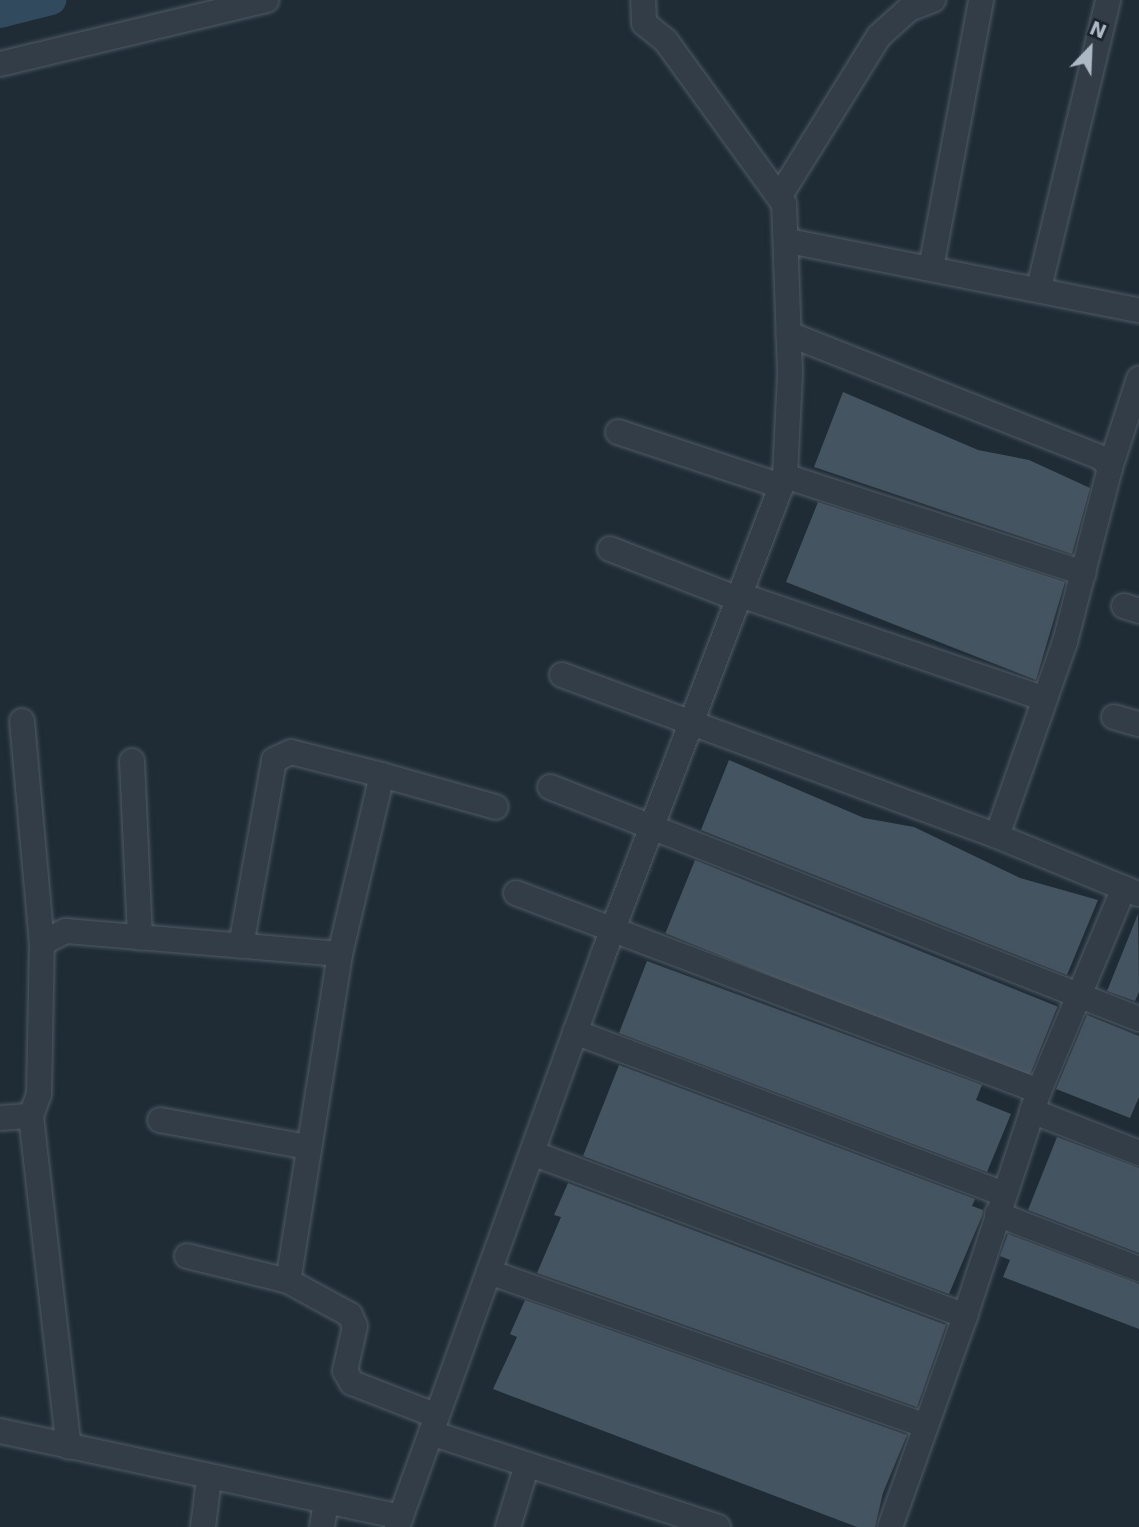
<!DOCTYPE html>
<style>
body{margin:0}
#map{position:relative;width:1139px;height:1527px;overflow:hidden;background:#1f2c36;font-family:"DejaVu Sans",sans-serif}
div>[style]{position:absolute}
.canal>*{height:30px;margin:-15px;padding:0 15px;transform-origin:15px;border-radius:15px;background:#314a5e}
.building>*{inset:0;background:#455461;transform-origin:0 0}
.roads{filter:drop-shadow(0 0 2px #505b65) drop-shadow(0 0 2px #505b65)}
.minor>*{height:24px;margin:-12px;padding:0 12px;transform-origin:12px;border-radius:12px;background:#323d47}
span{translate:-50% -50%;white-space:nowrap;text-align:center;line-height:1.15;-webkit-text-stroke:6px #18222b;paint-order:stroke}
.north{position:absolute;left:1055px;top:14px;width:70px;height:70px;-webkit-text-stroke:5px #18222b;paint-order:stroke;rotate:23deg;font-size:19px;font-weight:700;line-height:28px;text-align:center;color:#acb8c4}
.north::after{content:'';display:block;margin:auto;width:24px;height:32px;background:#acb8c4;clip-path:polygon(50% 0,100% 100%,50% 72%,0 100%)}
</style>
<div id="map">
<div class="canal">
<i style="left:0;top:13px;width:53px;rotate:-14.3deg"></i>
</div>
<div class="building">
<i style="clip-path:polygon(843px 392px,978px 450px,1029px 460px,1090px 488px,1072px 554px,814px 467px)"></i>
<i style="clip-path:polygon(818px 502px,1065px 582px,1036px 680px,786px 582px)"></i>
<i style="clip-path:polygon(729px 760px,864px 818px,914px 827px,1020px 878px,1098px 900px,1067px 975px,701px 830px)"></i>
<i style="left:695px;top:860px;width:391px;height:79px;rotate:22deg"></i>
<i style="clip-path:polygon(1138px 914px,1139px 992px,1135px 1001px,1107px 991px)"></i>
<i style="clip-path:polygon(647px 961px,982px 1085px,976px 1100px,1011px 1114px,987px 1172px,619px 1033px)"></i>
<i style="clip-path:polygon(1087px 1015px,1139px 1036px,1139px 1097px,1130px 1118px,1056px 1089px)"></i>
<i style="clip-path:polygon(619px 1065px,975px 1199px,972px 1206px,983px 1210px,982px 1216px,949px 1294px,583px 1156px)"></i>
<i style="clip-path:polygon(1057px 1137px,1139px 1168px,1139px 1253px,1028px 1210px)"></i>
<i style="clip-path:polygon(568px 1183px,946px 1325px,917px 1407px,537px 1273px,561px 1217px,554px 1215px)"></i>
<i style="clip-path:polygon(1008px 1234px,1139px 1284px,1139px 1329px,1003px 1277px,1010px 1260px,1000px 1256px)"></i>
<i style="clip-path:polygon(525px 1300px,907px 1435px,883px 1493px,875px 1527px,857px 1527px,493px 1389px,517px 1337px,510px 1334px)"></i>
</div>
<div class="roads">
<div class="minor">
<i style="left:0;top:64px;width:274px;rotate:-13.5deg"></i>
<i style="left:781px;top:194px;width:186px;rotate:-58.2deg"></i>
<i style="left:879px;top:36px;width:40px;rotate:-42deg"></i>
<i style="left:909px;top:9px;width:26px;rotate:-21deg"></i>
<i style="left:789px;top:241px;width:357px;rotate:11.2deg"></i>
<i style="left:931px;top:268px;width:273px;rotate:-79.4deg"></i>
<i style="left:1039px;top:288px;width:296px;rotate:-76.5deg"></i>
<i style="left:618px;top:432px;width:172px;rotate:18.3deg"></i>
<i style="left:1110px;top:468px;width:94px;rotate:-72deg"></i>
<i style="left:785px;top:476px;width:314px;rotate:18deg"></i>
<i style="left:610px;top:549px;width:137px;rotate:21.3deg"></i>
<i style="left:740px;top:595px;width:322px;rotate:18.8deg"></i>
<i style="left:1124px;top:606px;width:16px;rotate:18deg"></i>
<i style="left:562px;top:675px;width:464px;rotate:20.3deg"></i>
<i style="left:997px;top:836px;width:206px;rotate:-70.7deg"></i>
<i style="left:1065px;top:642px;width:180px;rotate:-75.5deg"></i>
<i style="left:1110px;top:468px;width:13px;rotate:-129deg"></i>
<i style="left:1102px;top:458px;width:337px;rotate:-158.4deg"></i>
<i style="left:1114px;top:717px;width:26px;rotate:16deg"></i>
<i style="left:22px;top:721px;width:223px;rotate:84.9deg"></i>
<i style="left:132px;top:761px;width:177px;rotate:87.4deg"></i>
<i style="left:550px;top:787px;width:633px;rotate:21.5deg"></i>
<i style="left:997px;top:836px;width:152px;rotate:22.4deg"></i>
<i style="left:516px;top:893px;width:559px;rotate:20.74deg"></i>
<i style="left:241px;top:946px;width:189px;rotate:-79.9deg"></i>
<i style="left:274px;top:760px;width:19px;rotate:-25deg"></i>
<i style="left:291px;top:752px;width:94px;rotate:14.2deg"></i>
<i style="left:340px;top:954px;width:331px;rotate:99deg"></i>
<i style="left:288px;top:1281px;width:71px;rotate:28.7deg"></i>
<i style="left:350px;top:1315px;width:12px;rotate:66deg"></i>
<i style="left:355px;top:1326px;width:46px;rotate:102.5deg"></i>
<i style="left:345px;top:1371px;width:14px;rotate:60deg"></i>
<i style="left:352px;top:1383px;width:91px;rotate:21.2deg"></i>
<i style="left:575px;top:1032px;width:459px;rotate:20.7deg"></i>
<i style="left:1032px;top:1111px;width:115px;rotate:21.4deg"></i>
<i style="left:31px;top:1116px;width:333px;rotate:83.5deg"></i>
<i style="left:0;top:1118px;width:31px;rotate:-4deg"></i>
<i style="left:31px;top:1116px;width:23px;rotate:-70deg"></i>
<i style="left:39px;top:1094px;width:151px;rotate:-88.9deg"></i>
<i style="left:42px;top:943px;width:27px;rotate:-27deg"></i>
<i style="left:66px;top:931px;width:275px;rotate:4.8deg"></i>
<i style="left:340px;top:954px;width:184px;rotate:-76.8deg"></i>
<i style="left:382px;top:775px;width:118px;rotate:15.7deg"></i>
<i style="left:160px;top:1120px;width:149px;rotate:10.4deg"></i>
<i style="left:532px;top:1153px;width:463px;rotate:20.6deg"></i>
<i style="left:965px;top:1316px;width:237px;rotate:-71.8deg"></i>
<i style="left:1039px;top:1091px;width:220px;rotate:-67.3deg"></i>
<i style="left:997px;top:1214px;width:152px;rotate:21.2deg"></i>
<i style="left:187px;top:1256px;width:104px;rotate:13.9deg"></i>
<i style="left:489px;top:1272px;width:463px;rotate:19.4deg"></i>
<i style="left:0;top:1431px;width:410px;rotate:12.1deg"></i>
<i style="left:431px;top:1433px;width:302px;rotate:18.1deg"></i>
<i style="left:203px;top:1527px;width:48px;rotate:-82.9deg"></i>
<i style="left:322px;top:1527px;width:25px;rotate:-81deg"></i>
<i style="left:397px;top:1527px;width:608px;rotate:-70.19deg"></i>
<i style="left:603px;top:955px;width:512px;rotate:-69.2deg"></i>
<i style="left:785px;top:476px;width:103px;rotate:-87.2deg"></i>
<i style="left:790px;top:373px;width:169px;rotate:-92deg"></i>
<i style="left:784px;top:204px;width:201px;rotate:-125.9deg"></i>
<i style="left:666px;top:41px;width:28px;rotate:-141deg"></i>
<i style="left:644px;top:23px;width:23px;rotate:-92deg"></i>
<i style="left:508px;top:1527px;width:65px;rotate:-73deg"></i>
<i style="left:890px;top:1527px;width:224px;rotate:-70.4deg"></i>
</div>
</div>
<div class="north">N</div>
</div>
